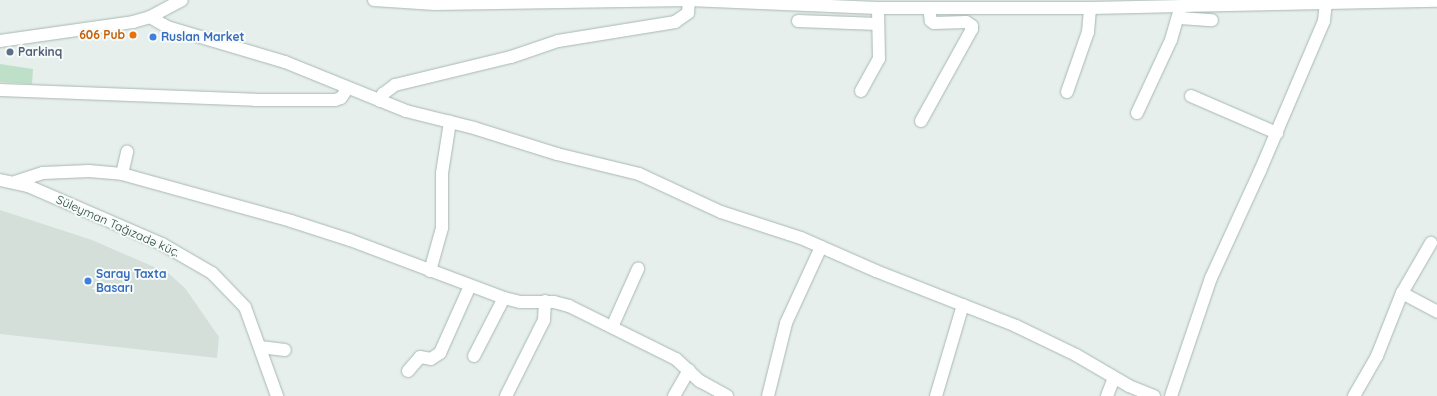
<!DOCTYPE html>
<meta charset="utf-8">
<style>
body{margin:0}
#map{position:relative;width:1437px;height:396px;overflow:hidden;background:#e6efeb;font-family:Quicksand,sans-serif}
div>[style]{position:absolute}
.built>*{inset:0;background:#d4dfda}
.green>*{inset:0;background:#bfe0c8}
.roads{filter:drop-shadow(0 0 1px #a8b8b2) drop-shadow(0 0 1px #a8b8b2)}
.street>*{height:12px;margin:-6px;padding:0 6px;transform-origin:6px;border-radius:6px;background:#fff}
.secondary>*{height:12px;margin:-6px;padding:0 6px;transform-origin:6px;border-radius:6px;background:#fff}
.dots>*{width:11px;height:11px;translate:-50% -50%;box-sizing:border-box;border:2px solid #f7fbf9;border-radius:50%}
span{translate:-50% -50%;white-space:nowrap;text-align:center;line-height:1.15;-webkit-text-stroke:4px #f7fbf9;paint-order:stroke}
.food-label{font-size:12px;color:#c56008;font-weight:700}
.right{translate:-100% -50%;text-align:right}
.shop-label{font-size:12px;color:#366cbe;font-weight:700}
.left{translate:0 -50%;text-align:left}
.service-label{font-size:12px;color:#4e5e75;font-weight:700}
.street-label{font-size:12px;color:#24423a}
</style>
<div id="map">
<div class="built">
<i style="clip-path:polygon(0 210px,92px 240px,168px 273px,185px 288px,219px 337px,217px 358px,0 334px)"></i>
</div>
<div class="green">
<i style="clip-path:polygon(0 64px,33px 69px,32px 84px,0 82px)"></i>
</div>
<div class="roads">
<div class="street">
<i style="left:150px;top:17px;width:20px;rotate:30deg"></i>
<i style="left:167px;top:27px;width:123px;rotate:16.5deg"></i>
<i style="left:285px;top:62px;width:131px;rotate:22deg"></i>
<i style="left:406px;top:111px;width:70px;rotate:14deg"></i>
<i style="left:474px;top:128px;width:87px;rotate:17.4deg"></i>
<i style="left:557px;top:154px;width:84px;rotate:13.7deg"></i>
<i style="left:639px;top:174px;width:90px;rotate:24.9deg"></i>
<i style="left:721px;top:212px;width:84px;rotate:18deg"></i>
<i style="left:801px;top:238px;width:82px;rotate:23.7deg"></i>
<i style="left:876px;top:271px;width:150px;rotate:21.4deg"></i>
<i style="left:1016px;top:326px;width:67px;rotate:25.8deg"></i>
<i style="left:1076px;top:355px;width:61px;rotate:30.3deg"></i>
<i style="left:1129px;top:386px;width:27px;rotate:22deg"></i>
<i style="left:1180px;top:18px;width:32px;rotate:4deg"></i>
<i style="left:798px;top:21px;width:80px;rotate:2.1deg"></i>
<i style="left:0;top:90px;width:255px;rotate:2.2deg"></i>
<i style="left:255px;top:100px;width:80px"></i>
<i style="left:335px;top:100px;width:6px;rotate:-18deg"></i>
<i style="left:341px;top:98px;width:11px;rotate:-56deg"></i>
<i style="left:861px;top:91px;width:37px;rotate:-61deg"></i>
<i style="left:879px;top:59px;width:51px;rotate:-91.1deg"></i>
<i style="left:1067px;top:92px;width:64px;rotate:-70.7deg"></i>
<i style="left:1088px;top:32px;width:24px;rotate:-85deg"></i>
<i style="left:1191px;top:96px;width:94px;rotate:23.3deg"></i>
<i style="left:380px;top:101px;width:8px;rotate:-67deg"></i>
<i style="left:383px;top:94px;width:15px;rotate:-37deg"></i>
<i style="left:395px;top:85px;width:119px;rotate:-13.6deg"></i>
<i style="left:511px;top:57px;width:50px;rotate:-18.8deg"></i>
<i style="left:558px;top:41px;width:119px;rotate:-9.2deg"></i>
<i style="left:675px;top:22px;width:16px;rotate:-35deg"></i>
<i style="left:688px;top:13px;width:13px;rotate:-86deg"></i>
<i style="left:1137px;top:113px;width:81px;rotate:-65deg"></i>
<i style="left:1171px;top:40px;width:35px;rotate:-74deg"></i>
<i style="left:921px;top:121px;width:105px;rotate:-61deg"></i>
<i style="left:972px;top:29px;width:3px;rotate:-90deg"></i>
<i style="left:972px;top:26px;width:7px;rotate:-146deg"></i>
<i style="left:966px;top:22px;width:32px;rotate:178deg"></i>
<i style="left:934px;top:23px;width:4px;rotate:-146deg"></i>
<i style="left:931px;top:21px;width:13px;rotate:-99deg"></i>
<i style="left:122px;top:174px;width:23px;rotate:-77deg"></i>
<i style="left:0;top:180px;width:29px;rotate:12deg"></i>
<i style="left:28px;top:186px;width:146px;rotate:23.4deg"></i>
<i style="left:162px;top:244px;width:58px;rotate:30.1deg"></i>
<i style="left:212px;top:273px;width:47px;rotate:45.9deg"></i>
<i style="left:245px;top:307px;width:95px;rotate:70.2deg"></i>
<i style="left:15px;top:182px;width:29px;rotate:-18deg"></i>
<i style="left:43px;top:173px;width:46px;rotate:-2.5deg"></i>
<i style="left:89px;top:171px;width:33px;rotate:5deg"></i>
<i style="left:122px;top:174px;width:175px;rotate:15.5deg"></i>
<i style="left:291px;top:221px;width:62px;rotate:17.9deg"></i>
<i style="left:350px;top:240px;width:165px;rotate:20.6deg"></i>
<i style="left:504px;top:298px;width:16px;rotate:14deg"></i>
<i style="left:520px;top:302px;width:34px"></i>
<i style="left:554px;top:302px;width:16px;rotate:15deg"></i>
<i style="left:569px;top:306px;width:119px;rotate:26.4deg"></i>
<i style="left:676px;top:359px;width:33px;rotate:43deg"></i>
<i style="left:700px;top:381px;width:31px;rotate:29deg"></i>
<i style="left:430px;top:271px;width:45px;rotate:-74.4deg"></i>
<i style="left:442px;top:228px;width:55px;rotate:-90deg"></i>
<i style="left:442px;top:173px;width:52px;rotate:-81.1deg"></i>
<i style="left:1402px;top:293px;width:40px;rotate:28deg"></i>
<i style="left:612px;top:327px;width:64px;rotate:-65.9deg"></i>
<i style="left:260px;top:347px;width:25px;rotate:7deg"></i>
<i style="left:474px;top:356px;width:65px;rotate:-62.7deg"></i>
<i style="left:408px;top:371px;width:18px;rotate:-49deg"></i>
<i style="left:420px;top:357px;width:11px;rotate:10deg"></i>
<i style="left:431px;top:359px;width:11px;rotate:-34deg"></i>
<i style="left:440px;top:353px;width:73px;rotate:-65.9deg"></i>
<i style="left:506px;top:396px;width:85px;rotate:-63.4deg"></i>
<i style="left:544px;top:320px;width:19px;rotate:-87deg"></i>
<i style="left:674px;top:396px;width:30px;rotate:-60deg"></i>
<i style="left:768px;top:396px;width:75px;rotate:-76.1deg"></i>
<i style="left:786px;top:323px;width:84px;rotate:-65.3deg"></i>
<i style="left:936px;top:396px;width:95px;rotate:-73.5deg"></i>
<i style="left:1107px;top:396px;width:19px;rotate:-69deg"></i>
<i style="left:1171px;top:396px;width:125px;rotate:-71.3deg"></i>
<i style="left:1211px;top:278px;width:118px;rotate:-65.4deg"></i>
<i style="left:1260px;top:171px;width:163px;rotate:-66.9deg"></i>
<i style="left:1324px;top:21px;width:18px;rotate:-84deg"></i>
<i style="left:1354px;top:396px;width:46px;rotate:-60.1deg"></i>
<i style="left:1377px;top:356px;width:68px;rotate:-68.4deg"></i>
<i style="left:1402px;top:293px;width:58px;rotate:-59.9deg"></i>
</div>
<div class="secondary">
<i style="left:374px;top:0;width:61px;rotate:3.8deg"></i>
<i style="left:435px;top:4px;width:254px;rotate:-0.9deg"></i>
<i style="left:689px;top:0;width:189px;rotate:2.4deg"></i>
<i style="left:878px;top:8px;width:212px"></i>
<i style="left:1090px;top:8px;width:347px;rotate:-1.2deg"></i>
<i style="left:0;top:41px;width:134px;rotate:-8.1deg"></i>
<i style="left:133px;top:22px;width:18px;rotate:-16deg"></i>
<i style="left:150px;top:17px;width:36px;rotate:-28deg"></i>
</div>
</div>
<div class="dots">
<i style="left:133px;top:35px;background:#e8710a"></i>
<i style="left:153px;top:37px;background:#3f7fe0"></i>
<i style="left:10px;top:52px;background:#5c6f8a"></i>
<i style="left:88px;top:281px;background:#3f7fe0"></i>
</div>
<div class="food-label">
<span class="right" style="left:125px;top:35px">606 Pub</span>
</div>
<div class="shop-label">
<span class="left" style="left:161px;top:37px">Ruslan Market</span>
<span class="left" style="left:96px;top:281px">Saray Taxta<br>Basarı</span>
</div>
<div class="service-label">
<span class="left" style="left:18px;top:52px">Parkinq</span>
</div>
<div class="street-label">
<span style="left:118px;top:226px;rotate:24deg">Süleyman Tağızadə küç.</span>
</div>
</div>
